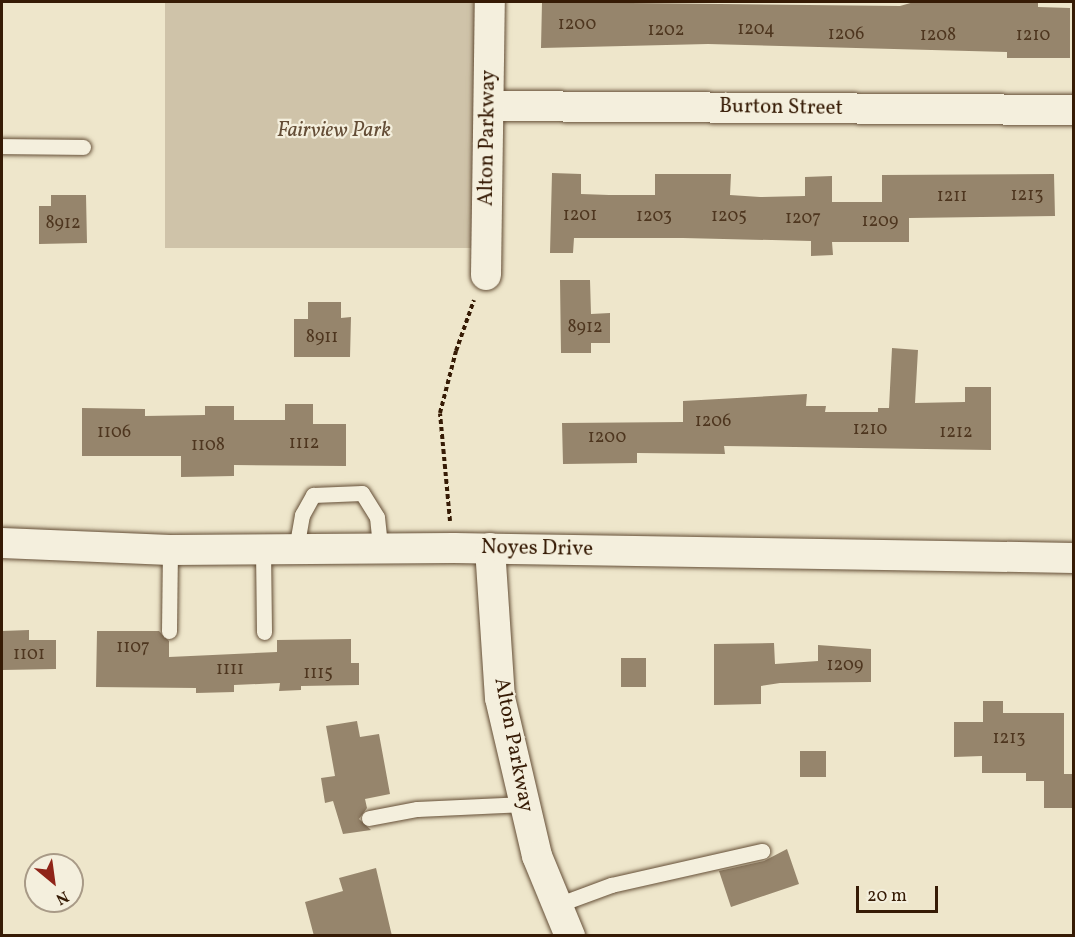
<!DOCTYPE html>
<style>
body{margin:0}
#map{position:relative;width:1075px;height:937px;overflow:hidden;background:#eee6cb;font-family:Vollkorn,serif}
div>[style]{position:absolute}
.green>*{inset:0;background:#cfc3a9;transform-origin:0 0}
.building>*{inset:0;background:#96856c;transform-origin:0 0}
.path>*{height:4px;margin-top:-2px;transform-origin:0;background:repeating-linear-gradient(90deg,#361b05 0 4.5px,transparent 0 7.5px)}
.roads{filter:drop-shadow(0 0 2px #644e36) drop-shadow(0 0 2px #644e36)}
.service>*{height:15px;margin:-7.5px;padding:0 7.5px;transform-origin:7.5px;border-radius:7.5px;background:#f4efdd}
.minor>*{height:30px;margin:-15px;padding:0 15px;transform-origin:15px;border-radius:15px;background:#f4efdd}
span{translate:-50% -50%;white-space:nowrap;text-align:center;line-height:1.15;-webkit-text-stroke:4.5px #f4efdd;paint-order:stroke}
.number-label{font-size:18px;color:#4e361f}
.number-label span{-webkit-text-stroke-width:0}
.street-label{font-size:21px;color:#361b05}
.park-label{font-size:21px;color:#644d36;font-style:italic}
.frame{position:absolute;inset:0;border:3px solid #361b05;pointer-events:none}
.north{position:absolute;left:24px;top:853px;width:60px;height:60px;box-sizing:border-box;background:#f4efdd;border:2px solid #a89a87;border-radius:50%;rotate:151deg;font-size:16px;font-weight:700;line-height:24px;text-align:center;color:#361b05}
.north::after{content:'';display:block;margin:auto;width:21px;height:27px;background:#8f2418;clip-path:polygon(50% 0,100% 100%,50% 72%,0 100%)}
.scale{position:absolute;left:856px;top:886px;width:82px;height:27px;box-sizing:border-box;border:3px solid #361b05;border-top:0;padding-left:8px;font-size:18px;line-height:21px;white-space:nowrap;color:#361b05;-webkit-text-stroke:4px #f4efdd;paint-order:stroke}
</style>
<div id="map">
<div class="green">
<i style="left:165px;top:2px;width:309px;height:246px"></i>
</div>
<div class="building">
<i style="clip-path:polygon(542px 2px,900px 6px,914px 2px,1038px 2px,1038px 7px,1070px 8px,1070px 58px,1007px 58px,1007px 52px,708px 44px,541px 48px)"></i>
<i style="clip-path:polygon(552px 173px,581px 174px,581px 194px,609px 195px,655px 195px,655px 174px,731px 174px,730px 195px,760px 197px,805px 196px,805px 177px,832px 176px,832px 202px,882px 202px,882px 175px,1054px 174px,1055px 216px,909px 218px,909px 242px,832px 242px,833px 255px,811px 256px,811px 241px,683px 238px,574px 238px,573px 253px,550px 253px)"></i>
<i style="clip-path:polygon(51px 195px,86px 195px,87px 243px,39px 244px,39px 206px,51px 206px)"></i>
<i style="clip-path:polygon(560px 280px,590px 280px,591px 314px,610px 313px,610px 343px,591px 343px,591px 353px,561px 353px)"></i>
<i style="clip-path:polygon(308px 302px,341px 302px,341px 318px,351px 317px,350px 357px,294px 357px,294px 319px,308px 319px)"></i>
<i style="clip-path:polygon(892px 348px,918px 350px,915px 403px,965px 402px,965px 387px,991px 387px,991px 450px,724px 446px,725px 454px,637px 453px,637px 463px,563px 464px,562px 423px,683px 422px,683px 401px,807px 394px,806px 406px,826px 406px,825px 412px,878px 412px,878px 408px,889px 408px)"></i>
<i style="clip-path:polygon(285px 404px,313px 404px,313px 424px,346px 424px,346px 466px,234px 465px,234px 476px,181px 477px,181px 456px,82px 456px,82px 408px,145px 409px,145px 416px,205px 415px,205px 406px,234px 406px,234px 420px,285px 420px)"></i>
<i style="clip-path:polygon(29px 630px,29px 640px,56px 640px,56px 669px,2px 670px,2px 631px)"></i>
<i style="clip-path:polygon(97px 631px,159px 631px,169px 641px,169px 657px,277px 652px,277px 640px,351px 639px,351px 663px,359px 663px,359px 685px,301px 686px,301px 690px,279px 691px,280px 683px,234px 685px,234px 692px,196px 693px,196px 688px,96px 687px)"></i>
<i style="clip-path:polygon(774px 643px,775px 664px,818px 661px,818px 645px,871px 649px,871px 682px,780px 683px,761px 686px,761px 704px,714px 705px,714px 644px)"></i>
<i style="left:621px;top:658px;width:25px;height:29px"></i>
<i style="clip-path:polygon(983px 701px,1003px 701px,1003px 713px,1064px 713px,1064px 774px,1074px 774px,1074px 808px,1044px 808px,1044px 781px,1026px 781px,1026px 773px,982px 773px,982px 756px,954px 757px,954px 722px,983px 722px)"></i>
<i style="clip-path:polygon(357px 721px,360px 737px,379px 734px,390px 794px,365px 799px,367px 808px,359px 819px,371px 830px,343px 834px,333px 801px,325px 803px,321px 778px,335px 776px,326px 726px)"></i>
<i style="left:800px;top:751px;width:26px;height:26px"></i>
<i style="clip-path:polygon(787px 849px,799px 884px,731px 907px,719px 871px,764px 861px)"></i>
<i style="clip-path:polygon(376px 868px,392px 936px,314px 936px,305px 902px,343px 891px,339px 878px)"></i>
</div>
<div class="path">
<i style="left:450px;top:521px;width:108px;rotate:-95.3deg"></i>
<i style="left:440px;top:413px;width:64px;rotate:-75.5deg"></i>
<i style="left:456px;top:351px;width:54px;rotate:-70.6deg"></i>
</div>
<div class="roads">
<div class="service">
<i style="left:2px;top:146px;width:81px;rotate:0.7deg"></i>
<i style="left:263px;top:549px;width:83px;rotate:89.3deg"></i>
<i style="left:296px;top:549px;width:35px;rotate:-80deg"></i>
<i style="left:302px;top:515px;width:23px;rotate:-61deg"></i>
<i style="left:313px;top:495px;width:49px;rotate:-2.3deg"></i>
<i style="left:362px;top:493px;width:28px;rotate:58deg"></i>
<i style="left:377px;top:517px;width:31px;rotate:84deg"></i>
<i style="left:169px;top:631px;width:81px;rotate:-89.3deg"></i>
<i style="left:369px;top:818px;width:49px;rotate:-10.6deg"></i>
<i style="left:417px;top:809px;width:108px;rotate:-2.7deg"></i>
<i style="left:557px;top:905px;width:58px;rotate:-20.3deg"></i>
<i style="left:611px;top:885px;width:155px;rotate:-12.7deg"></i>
</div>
<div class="minor">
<i style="left:489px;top:106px;width:585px;rotate:0.39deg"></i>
<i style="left:486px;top:275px;width:273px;rotate:-89.2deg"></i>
<i style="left:2px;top:543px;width:168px;rotate:2.4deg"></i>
<i style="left:170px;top:550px;width:284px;rotate:-0.4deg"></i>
<i style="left:454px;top:548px;width:620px;rotate:0.92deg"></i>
<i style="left:490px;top:548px;width:150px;rotate:86.2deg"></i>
<i style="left:500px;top:698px;width:162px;rotate:76.8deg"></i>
<i style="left:537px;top:856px;width:87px;rotate:67.6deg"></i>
</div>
</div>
<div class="number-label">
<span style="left:577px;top:25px">1200</span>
<span style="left:756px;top:30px">1204</span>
<span style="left:666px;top:31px">1202</span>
<span style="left:846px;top:35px">1206</span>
<span style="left:938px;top:36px">1208</span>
<span style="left:1033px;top:36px">1210</span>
<span style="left:1027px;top:196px">1213</span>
<span style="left:952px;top:197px">1211</span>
<span style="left:580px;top:216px">1201</span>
<span style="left:654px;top:217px">1203</span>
<span style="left:729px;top:217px">1205</span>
<span style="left:803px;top:219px">1207</span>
<span style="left:880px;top:222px">1209</span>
<span style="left:63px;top:224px">8912</span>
<span style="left:585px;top:328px">8912</span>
<span style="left:322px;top:338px">8911</span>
<span style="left:713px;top:422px">1206</span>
<span style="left:870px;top:430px">1210</span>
<span style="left:114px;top:433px">1106</span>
<span style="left:956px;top:433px">1212</span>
<span style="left:607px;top:438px">1200</span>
<span style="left:304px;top:444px">1112</span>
<span style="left:208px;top:446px">1108</span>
<span style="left:133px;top:648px">1107</span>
<span style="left:29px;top:655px">1101</span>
<span style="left:845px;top:666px">1209</span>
<span style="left:230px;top:670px">1111</span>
<span style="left:318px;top:674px">1115</span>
<span style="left:1009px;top:739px">1213</span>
</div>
<div class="street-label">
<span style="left:781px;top:108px;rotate:1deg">Burton Street</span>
<span style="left:488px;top:138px;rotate:-89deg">Alton Parkway</span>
<span style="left:537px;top:549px;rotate:1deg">Noyes Drive</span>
<span style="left:513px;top:745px;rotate:79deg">Alton Parkway</span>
</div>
<div class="park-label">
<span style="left:334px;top:131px">Fairview Park</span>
</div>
<div class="frame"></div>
<div class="north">N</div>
<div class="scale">20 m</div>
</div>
